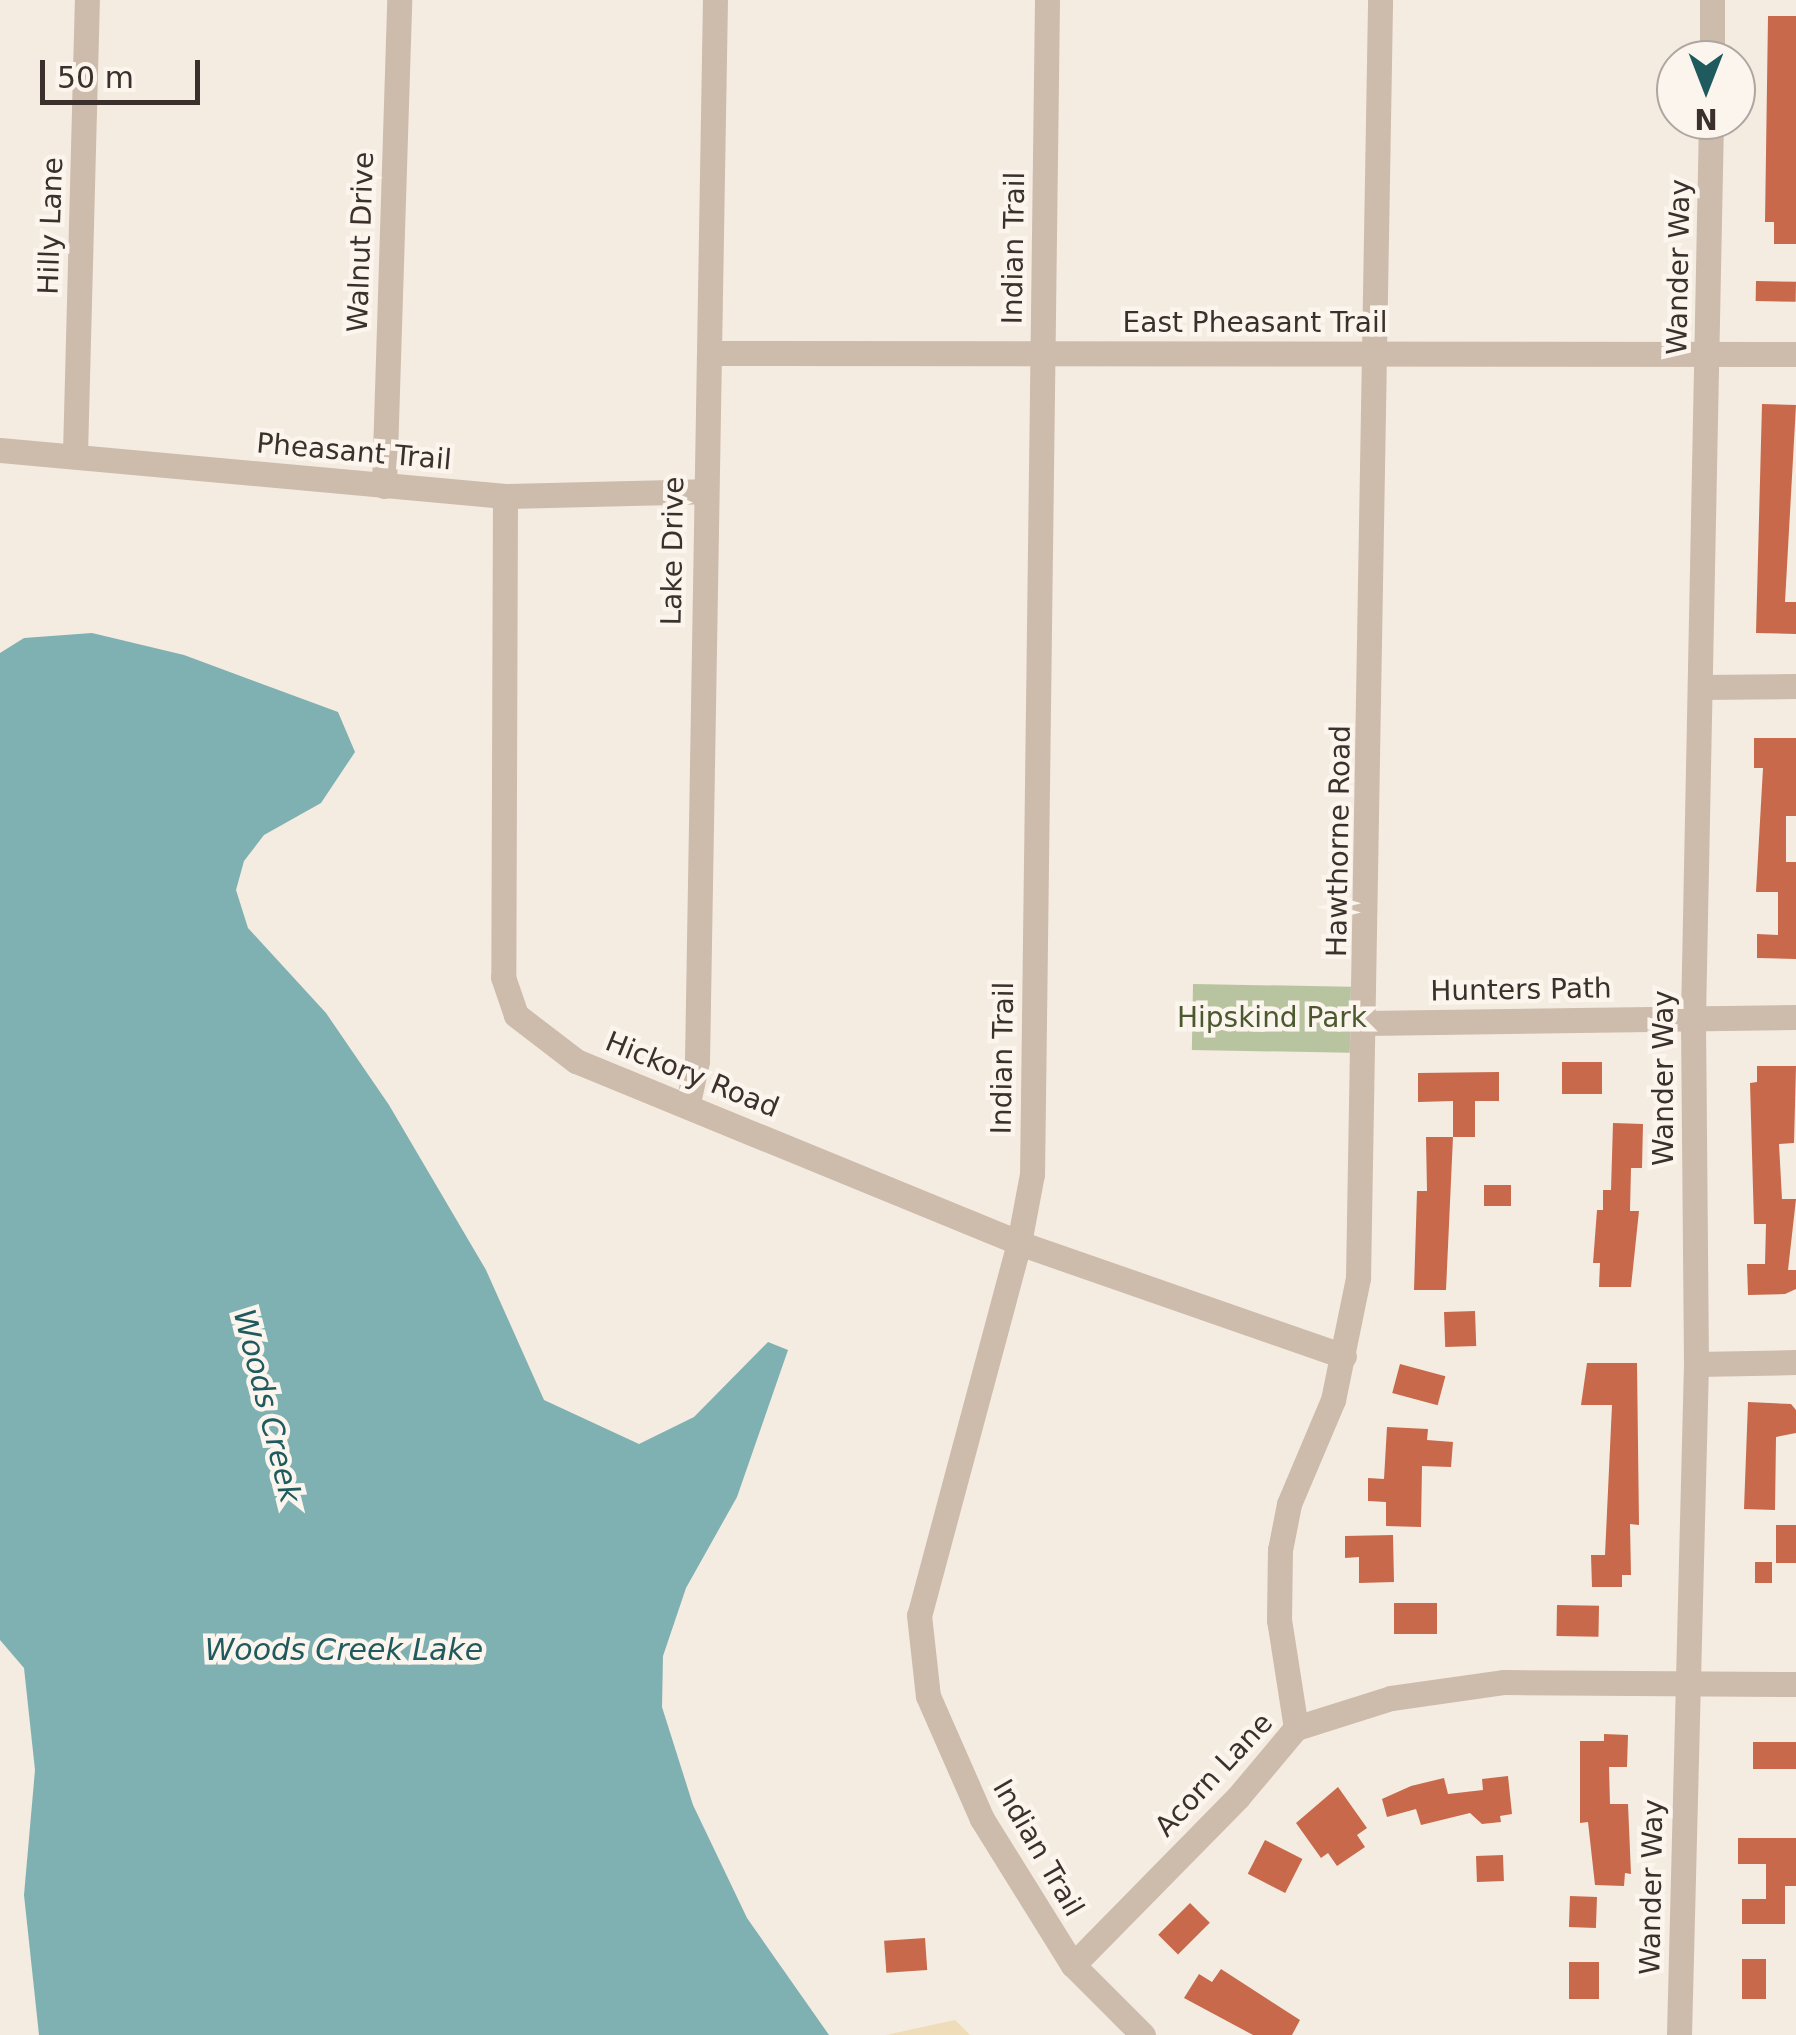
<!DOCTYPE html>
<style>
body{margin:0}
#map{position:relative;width:1796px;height:2035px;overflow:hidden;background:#f4ebe1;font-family:"DejaVu Sans",sans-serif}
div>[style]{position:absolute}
.green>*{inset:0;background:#b8c4a0;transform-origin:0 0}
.sand>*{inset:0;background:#efdcb8}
.water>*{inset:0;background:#7fb0b2}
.building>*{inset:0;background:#c8694b;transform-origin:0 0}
.minor>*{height:25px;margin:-12.5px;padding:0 12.5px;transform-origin:12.5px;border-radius:12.5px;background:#cdbbac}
span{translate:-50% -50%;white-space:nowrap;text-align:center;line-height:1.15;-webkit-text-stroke:9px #fbf5ee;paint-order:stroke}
.street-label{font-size:28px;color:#3b302b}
.park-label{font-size:28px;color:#4a5a2e}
.water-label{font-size:30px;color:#1f5a5e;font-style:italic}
.north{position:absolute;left:1656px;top:40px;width:100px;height:100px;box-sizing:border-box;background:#fbf5ee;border:2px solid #aea6a0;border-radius:50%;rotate:180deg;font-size:28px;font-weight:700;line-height:40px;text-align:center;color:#3b302b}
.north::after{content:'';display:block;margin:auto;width:35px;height:45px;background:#1f5a5e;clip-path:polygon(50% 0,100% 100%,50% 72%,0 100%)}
.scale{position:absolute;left:40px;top:60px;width:160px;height:45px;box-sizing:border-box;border:5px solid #3b302b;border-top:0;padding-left:12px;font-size:30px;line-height:35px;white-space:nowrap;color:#3b302b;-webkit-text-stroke:8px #fbf5ee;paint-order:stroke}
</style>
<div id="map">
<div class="green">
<i style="left:1193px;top:984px;width:158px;height:66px;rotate:1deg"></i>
</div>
<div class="sand">
<i style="clip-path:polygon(955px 2020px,970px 2035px,886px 2035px)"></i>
</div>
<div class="water">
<i style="clip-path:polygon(92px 633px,184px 655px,338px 712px,355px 752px,321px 803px,264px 835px,244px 861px,236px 890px,248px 928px,326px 1013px,389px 1105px,486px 1270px,544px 1400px,639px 1444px,694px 1417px,768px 1342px,788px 1350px,737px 1497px,686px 1588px,663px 1656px,662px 1707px,693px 1805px,747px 1918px,829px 2035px,39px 2035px,24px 1895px,35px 1770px,24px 1668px,0 1640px,0 653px,24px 638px)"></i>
</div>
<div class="building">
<i style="clip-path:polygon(1768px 16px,1796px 16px,1796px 244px,1774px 244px,1774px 222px,1765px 222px)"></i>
<i style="left:1756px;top:281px;width:40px;height:20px;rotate:1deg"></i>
<i style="clip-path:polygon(1762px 404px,1796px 405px,1785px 602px,1796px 602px,1796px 634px,1756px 633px)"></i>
<i style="clip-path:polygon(1754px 738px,1796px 738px,1796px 816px,1786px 816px,1786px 862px,1796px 862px,1796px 959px,1757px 958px,1757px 934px,1778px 935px,1778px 892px,1756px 892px,1763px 768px,1754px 768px)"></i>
<i style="left:1562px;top:1062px;width:40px;height:32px"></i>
<i style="clip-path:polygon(1757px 1066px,1796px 1066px,1794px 1143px,1779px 1144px,1782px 1199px,1796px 1199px,1788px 1270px,1796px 1270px,1796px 1289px,1785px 1294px,1748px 1295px,1747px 1264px,1765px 1264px,1766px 1224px,1754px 1224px,1750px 1083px,1757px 1082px)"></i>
<i style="clip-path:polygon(1499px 1072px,1499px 1101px,1475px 1101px,1475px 1137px,1453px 1137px,1453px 1101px,1418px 1102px,1418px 1073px)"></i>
<i style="clip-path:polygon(1613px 1123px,1643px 1124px,1642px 1168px,1631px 1168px,1630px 1211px,1639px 1211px,1631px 1287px,1599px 1287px,1600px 1263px,1593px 1263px,1597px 1210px,1603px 1210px,1603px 1190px,1611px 1190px)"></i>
<i style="clip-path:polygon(1426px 1137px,1453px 1137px,1446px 1290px,1414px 1290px,1417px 1191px,1427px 1191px)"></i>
<i style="left:1484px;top:1185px;width:27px;height:21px"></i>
<i style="left:1475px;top:1311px;width:35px;height:31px;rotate:88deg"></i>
<i style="clip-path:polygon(1587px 1363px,1637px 1363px,1639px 1525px,1630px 1524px,1631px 1575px,1622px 1575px,1622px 1587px,1592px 1587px,1591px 1555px,1605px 1555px,1612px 1405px,1581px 1405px)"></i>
<i style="left:1400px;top:1364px;width:47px;height:30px;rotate:15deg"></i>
<i style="clip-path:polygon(1748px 1402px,1791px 1404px,1796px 1410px,1796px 1433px,1776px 1437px,1775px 1510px,1744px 1509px)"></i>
<i style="clip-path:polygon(1387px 1427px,1428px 1429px,1427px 1440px,1453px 1442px,1451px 1467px,1422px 1466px,1421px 1527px,1386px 1526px,1386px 1502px,1368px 1501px,1368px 1478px,1384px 1479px)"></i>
<i style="left:1776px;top:1525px;width:20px;height:38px"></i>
<i style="clip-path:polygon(1393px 1535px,1394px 1582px,1359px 1583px,1359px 1557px,1345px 1558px,1345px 1536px)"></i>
<i style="left:1755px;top:1562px;width:17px;height:21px"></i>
<i style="left:1394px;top:1603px;width:43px;height:31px"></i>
<i style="left:1557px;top:1605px;width:42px;height:31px;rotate:1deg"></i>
<i style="clip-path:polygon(1604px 1734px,1628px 1735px,1627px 1767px,1609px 1767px,1610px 1804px,1628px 1804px,1631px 1874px,1625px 1873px,1624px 1886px,1595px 1885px,1588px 1822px,1580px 1823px,1580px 1741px,1604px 1741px)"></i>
<i style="left:1796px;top:1742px;width:27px;height:43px;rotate:90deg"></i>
<i style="clip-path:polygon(1508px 1776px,1512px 1814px,1500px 1816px,1501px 1822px,1482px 1824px,1470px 1813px,1421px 1825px,1416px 1809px,1387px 1817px,1382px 1799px,1411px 1786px,1444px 1778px,1448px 1794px,1483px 1790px,1482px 1779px)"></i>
<i style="clip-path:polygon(1338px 1787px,1367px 1828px,1357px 1835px,1365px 1847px,1337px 1866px,1328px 1853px,1321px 1858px,1296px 1823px)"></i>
<i style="clip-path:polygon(1738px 1838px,1796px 1838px,1796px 1886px,1785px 1886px,1785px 1924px,1742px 1924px,1742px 1899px,1766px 1899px,1766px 1864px,1738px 1864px)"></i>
<i style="left:1265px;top:1840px;width:42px;height:38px;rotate:27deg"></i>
<i style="left:1503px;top:1855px;width:26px;height:27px;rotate:88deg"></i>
<i style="left:1570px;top:1896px;width:27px;height:31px;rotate:2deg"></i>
<i style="left:1190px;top:1903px;width:28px;height:45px;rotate:45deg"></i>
<i style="left:925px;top:1938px;width:32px;height:41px;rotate:86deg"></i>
<i style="left:1742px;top:1959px;width:24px;height:40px"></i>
<i style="left:1599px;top:1962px;width:37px;height:30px;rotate:90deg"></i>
<i style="clip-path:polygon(1221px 1969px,1300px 2020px,1292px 2035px,1253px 2035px,1184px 1998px,1199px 1974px,1212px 1982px)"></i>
</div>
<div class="minor">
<i style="left:1047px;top:0;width:1174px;rotate:90.73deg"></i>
<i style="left:1032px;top:1174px;width:70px;rotate:100.7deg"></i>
<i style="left:1019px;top:1243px;width:385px;rotate:105deg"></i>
<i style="left:919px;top:1615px;width:81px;rotate:83.7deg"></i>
<i style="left:928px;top:1696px;width:134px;rotate:66.3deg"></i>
<i style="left:982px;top:1819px;width:172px;rotate:58.1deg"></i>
<i style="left:1073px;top:1965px;width:99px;rotate:45deg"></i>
<i style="left:1712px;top:60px;width:60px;rotate:-90deg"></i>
<i style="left:713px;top:353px;width:1083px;rotate:0.05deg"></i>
<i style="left:0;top:450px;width:507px;rotate:5.2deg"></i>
<i style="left:505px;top:496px;width:198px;rotate:-1.4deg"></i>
<i style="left:75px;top:454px;width:454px;rotate:-88.5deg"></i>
<i style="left:384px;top:486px;width:486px;rotate:-88.2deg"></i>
<i style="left:505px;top:496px;width:481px;rotate:90.2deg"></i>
<i style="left:503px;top:977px;width:40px;rotate:71.1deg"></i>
<i style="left:516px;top:1015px;width:76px;rotate:37.5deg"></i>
<i style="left:576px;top:1061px;width:479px;rotate:22.3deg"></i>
<i style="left:1019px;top:1243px;width:344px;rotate:19.2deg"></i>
<i style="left:1701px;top:687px;width:95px;rotate:-0.6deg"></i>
<i style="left:1366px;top:1023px;width:430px;rotate:-0.8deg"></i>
<i style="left:688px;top:1103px;width:43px;rotate:-77.9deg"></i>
<i style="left:697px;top:1061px;width:1061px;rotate:-89.03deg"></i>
<i style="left:1696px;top:1364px;width:100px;rotate:-1.1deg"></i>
<i style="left:1296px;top:1728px;width:109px;rotate:-98.9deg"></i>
<i style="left:1279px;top:1620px;width:70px;rotate:-89.2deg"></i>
<i style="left:1280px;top:1550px;width:47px;rotate:-78.9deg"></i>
<i style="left:1289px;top:1504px;width:113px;rotate:-67.1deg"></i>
<i style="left:1333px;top:1400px;width:125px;rotate:-78.4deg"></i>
<i style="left:1358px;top:1278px;width:1278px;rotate:-89.01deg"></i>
<i style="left:1073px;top:1965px;width:235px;rotate:-45.5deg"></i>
<i style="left:1238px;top:1797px;width:90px;rotate:-50deg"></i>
<i style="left:1296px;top:1728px;width:100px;rotate:-17.5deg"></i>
<i style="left:1391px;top:1698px;width:113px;rotate:-8.1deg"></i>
<i style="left:1503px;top:1682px;width:293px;rotate:0.4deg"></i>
<i style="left:1679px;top:2035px;width:671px;rotate:-88.55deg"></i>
<i style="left:1696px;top:1364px;width:347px;rotate:-90.5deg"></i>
<i style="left:1693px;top:1017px;width:897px;rotate:-88.85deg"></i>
</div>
<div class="street-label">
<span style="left:51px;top:226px;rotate:-88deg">Hilly Lane</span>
<span style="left:361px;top:242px;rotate:-88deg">Walnut Drive</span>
<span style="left:1014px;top:248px;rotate:-89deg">Indian Trail</span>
<span style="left:1679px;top:267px;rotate:-89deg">Wander Way</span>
<span style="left:1255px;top:323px">East Pheasant Trail</span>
<span style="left:354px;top:452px;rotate:5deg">Pheasant Trail</span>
<span style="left:673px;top:551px;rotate:-89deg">Lake Drive</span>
<span style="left:1339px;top:841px;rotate:-89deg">Hawthorne Road</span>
<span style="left:1521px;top:990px;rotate:-1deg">Hunters Path</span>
<span style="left:1003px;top:1058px;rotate:-89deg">Indian Trail</span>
<span style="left:692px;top:1075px;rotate:22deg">Hickory Road</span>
<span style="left:1664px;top:1078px;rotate:-90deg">Wander Way</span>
<span style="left:1214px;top:1775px;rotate:-47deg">Acorn Lane</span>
<span style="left:1038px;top:1848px;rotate:60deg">Indian Trail</span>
<span style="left:1652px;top:1887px;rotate:-89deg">Wander Way</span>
</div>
<div class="park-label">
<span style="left:1272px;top:1018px">Hipskind Park</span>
</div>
<div class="water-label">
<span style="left:267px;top:1406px;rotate:76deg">Woods Creek</span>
<span style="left:344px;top:1650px">Woods Creek Lake</span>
</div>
<div class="north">N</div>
<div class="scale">50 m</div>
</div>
